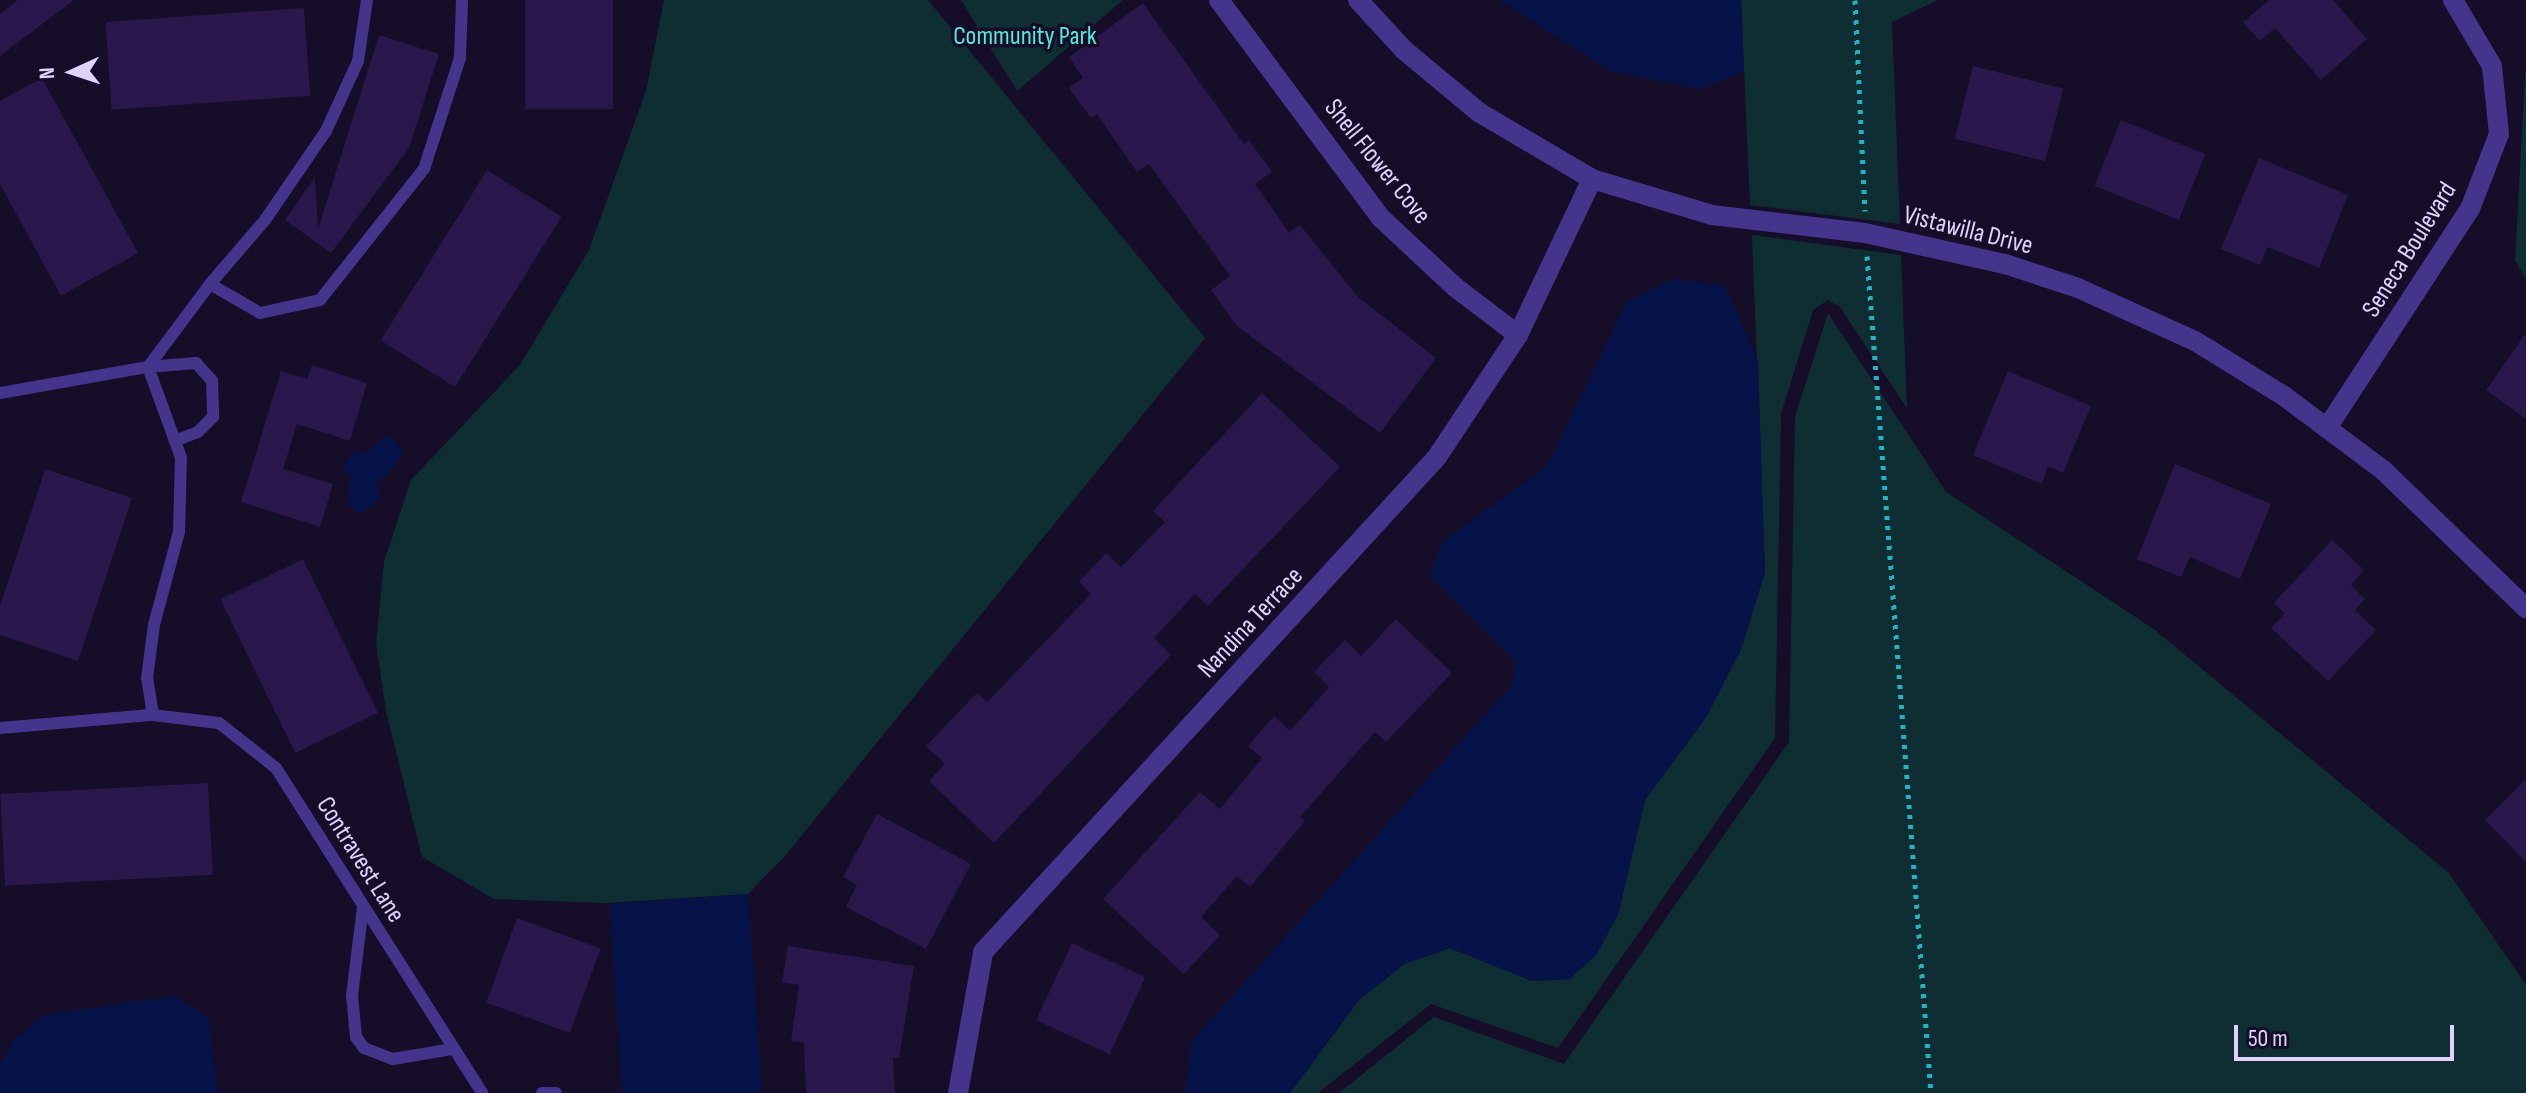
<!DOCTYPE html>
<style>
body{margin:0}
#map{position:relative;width:2526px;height:1093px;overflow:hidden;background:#160d28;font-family:"Sofia Sans Condensed",sans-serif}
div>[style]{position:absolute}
.green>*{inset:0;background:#0f2e33}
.water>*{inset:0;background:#051349;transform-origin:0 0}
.building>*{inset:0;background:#2a174b;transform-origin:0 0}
.path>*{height:5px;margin-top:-2.5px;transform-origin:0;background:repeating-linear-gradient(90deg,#23b4c4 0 4px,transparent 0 10px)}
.service>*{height:12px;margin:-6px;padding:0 6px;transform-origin:6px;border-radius:6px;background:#45348b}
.minor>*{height:20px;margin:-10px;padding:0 10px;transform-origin:10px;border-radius:10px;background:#45348b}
.tertiary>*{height:20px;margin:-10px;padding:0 10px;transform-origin:10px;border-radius:10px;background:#45348b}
span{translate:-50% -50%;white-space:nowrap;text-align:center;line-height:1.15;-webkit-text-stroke:7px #160d28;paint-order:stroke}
.park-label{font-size:26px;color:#54ebdd}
.street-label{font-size:26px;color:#e0d4ff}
.north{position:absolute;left:32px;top:32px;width:80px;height:80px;-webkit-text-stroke:6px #160d28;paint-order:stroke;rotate:267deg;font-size:22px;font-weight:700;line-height:32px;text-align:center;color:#e0d4ff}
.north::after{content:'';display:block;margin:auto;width:28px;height:36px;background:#e0d4ff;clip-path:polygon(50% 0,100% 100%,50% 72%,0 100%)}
.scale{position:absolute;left:2234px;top:1025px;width:220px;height:36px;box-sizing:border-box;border:4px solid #e0d4ff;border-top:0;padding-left:10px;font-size:24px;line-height:28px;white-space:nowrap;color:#e0d4ff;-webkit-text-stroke:6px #160d28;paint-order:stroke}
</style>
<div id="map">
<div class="green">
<i style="clip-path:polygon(664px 0,928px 0,1205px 338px,785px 856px,748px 894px,605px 903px,494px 899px,422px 857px,386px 711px,376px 643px,384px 562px,411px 480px,520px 365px,589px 250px,646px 91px)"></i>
<i style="clip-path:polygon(961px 0,1123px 0,1017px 91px)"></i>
<i style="clip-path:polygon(1741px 0,1938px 0,1892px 22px,1900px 224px,1750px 205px)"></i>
<i style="clip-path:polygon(2526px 58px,2526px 279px,2515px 260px)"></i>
<i style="clip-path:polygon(1752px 235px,1901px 255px,1907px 408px,1840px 307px,1828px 300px,1813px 310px,1781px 414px,1775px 738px,1558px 1048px,1431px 1004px,1318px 1093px,1290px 1093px,1359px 1000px,1404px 964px,1450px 948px,1532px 981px,1570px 979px,1618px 915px,1645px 800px,1707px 716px,1741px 649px,1765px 572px)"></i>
<i style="clip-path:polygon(1828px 313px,1946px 492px,2155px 630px,2449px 873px,2526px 985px,2526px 1093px,1339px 1093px,1434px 1017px,1564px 1064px,1789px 742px,1795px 417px)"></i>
</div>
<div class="water">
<i style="clip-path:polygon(1499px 0,1741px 0,1744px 72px,1701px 89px,1610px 71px)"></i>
<i style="clip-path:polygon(1673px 279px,1725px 286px,1758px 360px,1765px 572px,1741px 649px,1707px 716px,1645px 800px,1618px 915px,1597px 954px,1570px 979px,1532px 981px,1450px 948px,1404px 964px,1359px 1000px,1290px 1093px,1185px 1093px,1191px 1042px,1512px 685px,1515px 661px,1430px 576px,1442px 542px,1547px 466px,1627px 301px)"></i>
<i style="clip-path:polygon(389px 434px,402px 450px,399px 460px,377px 484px,380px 496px,372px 507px,358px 513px,347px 503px,351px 476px,345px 474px,345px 464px,354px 451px,365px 453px)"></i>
<i style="left:748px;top:894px;width:200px;height:139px;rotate:86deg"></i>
<i style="clip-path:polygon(174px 996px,208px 1017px,218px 1093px,0 1093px,0 1064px,13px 1041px,43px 1015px)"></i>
</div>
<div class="building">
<i style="clip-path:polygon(18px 0,74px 0,0 56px,0 14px)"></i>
<i style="left:525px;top:0;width:88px;height:109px"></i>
<i style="clip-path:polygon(2269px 0,2333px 0,2367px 39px,2321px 80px,2275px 28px,2260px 41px,2243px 22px)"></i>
<i style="clip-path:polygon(1143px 3px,1244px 144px,1249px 140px,1272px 172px,1255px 184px,1289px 233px,1300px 225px,1358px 297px,1436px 358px,1380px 433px,1237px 326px,1211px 290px,1230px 276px,1149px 164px,1137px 172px,1097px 114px,1091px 118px,1069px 88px,1083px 78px,1069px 57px)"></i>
<i style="left:304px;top:8px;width:88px;height:199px;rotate:86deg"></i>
<i style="clip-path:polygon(379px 35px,439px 54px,409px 148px,331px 253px,285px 220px,315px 177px,318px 229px)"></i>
<i style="left:1973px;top:66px;width:93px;height:75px;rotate:14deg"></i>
<i style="clip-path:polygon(42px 78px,138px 253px,61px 296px,0 184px,0 101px)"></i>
<i style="left:2121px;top:120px;width:91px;height:71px;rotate:22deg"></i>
<i style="clip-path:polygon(2259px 158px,2348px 195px,2319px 268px,2268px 247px,2260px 265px,2221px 249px)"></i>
<i style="left:487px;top:170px;width:88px;height:201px;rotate:32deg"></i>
<i style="clip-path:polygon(2526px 333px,2526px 419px,2486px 390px)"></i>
<i style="clip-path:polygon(312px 365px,367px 383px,350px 441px,297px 424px,283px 469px,333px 484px,320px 527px,241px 502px,281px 371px,307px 379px)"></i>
<i style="clip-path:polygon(2008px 371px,2091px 406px,2063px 473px,2048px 466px,2042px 484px,1973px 455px)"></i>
<i style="clip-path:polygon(1262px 393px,1340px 467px,1208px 606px,1195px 594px,1154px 638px,1171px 655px,994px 843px,929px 781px,945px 764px,926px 746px,977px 693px,987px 702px,1091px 594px,1079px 582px,1106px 553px,1121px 567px,1165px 522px,1153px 511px)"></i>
<i style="clip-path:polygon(2175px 464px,2271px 504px,2240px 579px,2190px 557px,2181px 577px,2137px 559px)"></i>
<i style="clip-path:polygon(45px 469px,132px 498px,78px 661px,0 635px,0 606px)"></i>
<i style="clip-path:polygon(2332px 540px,2364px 570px,2351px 585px,2365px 599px,2355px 610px,2376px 630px,2328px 681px,2271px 628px,2285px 613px,2274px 603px)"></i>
<i style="left:303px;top:559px;width:171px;height:92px;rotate:64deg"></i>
<i style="clip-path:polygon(1396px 619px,1452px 673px,1386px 742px,1375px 732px,1300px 817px,1305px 821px,1250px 887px,1237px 876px,1201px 917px,1220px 935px,1184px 974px,1103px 899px,1200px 792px,1220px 809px,1262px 758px,1248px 746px,1274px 716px,1290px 731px,1329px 687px,1314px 672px,1345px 640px,1361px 656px)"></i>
<i style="clip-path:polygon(2526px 779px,2526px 862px,2485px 820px)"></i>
<i style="left:208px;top:783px;width:92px;height:208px;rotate:87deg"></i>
<i style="clip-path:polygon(877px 814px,971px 864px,926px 949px,846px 907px,857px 885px,843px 877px)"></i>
<i style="left:517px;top:918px;width:89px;height:90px;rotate:20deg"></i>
<i style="left:1072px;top:943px;width:81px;height:85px;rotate:25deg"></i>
<i style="clip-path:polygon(788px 946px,914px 966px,899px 1058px,893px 1057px,895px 1093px,806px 1093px,804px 1043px,791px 1041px,799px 985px,782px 982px)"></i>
</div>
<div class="path">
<i style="left:1855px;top:0;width:211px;rotate:87.3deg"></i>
<i style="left:1867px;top:256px;width:839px;rotate:85.63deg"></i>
</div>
<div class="service">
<i style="left:210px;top:284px;width:84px;rotate:-49.3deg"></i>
<i style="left:265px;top:220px;width:108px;rotate:-55.6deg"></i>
<i style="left:326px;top:131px;width:77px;rotate:-65.4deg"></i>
<i style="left:358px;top:61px;width:62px;rotate:-81.6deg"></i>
<i style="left:0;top:393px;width:150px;rotate:-10deg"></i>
<i style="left:148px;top:367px;width:104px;rotate:-53.2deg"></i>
<i style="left:210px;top:284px;width:58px;rotate:30.1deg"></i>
<i style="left:260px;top:313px;width:61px;rotate:-12.2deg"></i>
<i style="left:320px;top:300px;width:167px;rotate:-51.6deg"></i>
<i style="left:424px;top:169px;width:117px;rotate:-72deg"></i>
<i style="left:460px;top:58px;width:58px;rotate:-88deg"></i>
<i style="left:153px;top:715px;width:37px;rotate:-99deg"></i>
<i style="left:147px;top:678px;width:53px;rotate:-82.5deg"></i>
<i style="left:154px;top:625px;width:96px;rotate:-75deg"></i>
<i style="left:179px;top:532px;width:74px;rotate:-88.5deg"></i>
<i style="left:181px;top:458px;width:18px;rotate:-109deg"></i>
<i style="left:175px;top:441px;width:79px;rotate:-110deg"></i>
<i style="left:148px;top:367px;width:48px;rotate:-4.8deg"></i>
<i style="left:196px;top:363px;width:24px;rotate:48deg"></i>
<i style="left:212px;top:381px;width:36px;rotate:88deg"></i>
<i style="left:213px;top:417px;width:21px;rotate:135deg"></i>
<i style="left:198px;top:432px;width:25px;rotate:159deg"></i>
<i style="left:0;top:728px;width:154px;rotate:-4.9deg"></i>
<i style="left:153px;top:715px;width:66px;rotate:6.9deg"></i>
<i style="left:219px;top:723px;width:73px;rotate:38.3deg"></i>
<i style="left:276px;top:768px;width:385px;rotate:57.6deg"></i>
<i style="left:363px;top:907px;width:89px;rotate:97.1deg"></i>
<i style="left:352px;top:995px;width:42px;rotate:84.6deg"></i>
<i style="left:356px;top:1037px;width:14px;rotate:54deg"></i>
<i style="left:364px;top:1048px;width:31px;rotate:21deg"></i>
<i style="left:393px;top:1059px;width:61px;rotate:-9.5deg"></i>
<i style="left:542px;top:1093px;width:14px"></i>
</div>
<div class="minor">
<i style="left:1219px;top:0;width:272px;rotate:53.4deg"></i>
<i style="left:1381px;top:218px;width:101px;rotate:43deg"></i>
<i style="left:1455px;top:287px;width:79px;rotate:37.3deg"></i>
<i style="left:2327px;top:428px;width:262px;rotate:-56.9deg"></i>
<i style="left:2470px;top:209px;width:80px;rotate:-68.9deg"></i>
<i style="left:2499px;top:134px;width:68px;rotate:-95.9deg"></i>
<i style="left:2492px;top:66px;width:77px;rotate:-120.6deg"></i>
<i style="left:958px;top:1093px;width:143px;rotate:-79.9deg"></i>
<i style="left:983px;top:952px;width:672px;rotate:-47.47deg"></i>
<i style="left:1437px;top:457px;width:146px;rotate:-56.4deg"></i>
<i style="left:1518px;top:335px;width:173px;rotate:-64.6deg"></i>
</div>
<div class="tertiary">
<i style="left:1358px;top:0;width:68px;rotate:47.4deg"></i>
<i style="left:1404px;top:50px;width:99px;rotate:39.7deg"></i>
<i style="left:1480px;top:113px;width:130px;rotate:30.5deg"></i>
<i style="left:1592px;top:179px;width:125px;rotate:16.7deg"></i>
<i style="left:1712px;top:215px;width:154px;rotate:6.7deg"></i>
<i style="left:1865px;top:233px;width:143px;rotate:12.5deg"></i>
<i style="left:2005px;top:264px;width:77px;rotate:18.2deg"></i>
<i style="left:2078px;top:288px;width:128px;rotate:24.4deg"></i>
<i style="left:2195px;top:341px;width:105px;rotate:31.7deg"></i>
<i style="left:2284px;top:396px;width:124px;rotate:36.8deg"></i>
<i style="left:2383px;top:470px;width:199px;rotate:44deg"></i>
</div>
<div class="park-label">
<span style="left:1025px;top:37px">Community Park</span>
</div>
<div class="street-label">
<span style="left:1377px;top:162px;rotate:51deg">Shell Flower Cove</span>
<span style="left:1968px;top:231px;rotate:14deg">Vistawilla Drive</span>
<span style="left:2410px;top:250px;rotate:-58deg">Seneca Boulevard</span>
<span style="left:1251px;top:623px;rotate:-47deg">Nandina Terrace</span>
<span style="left:360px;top:860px;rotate:58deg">Contravest Lane</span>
</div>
<div class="north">N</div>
<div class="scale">50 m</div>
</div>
